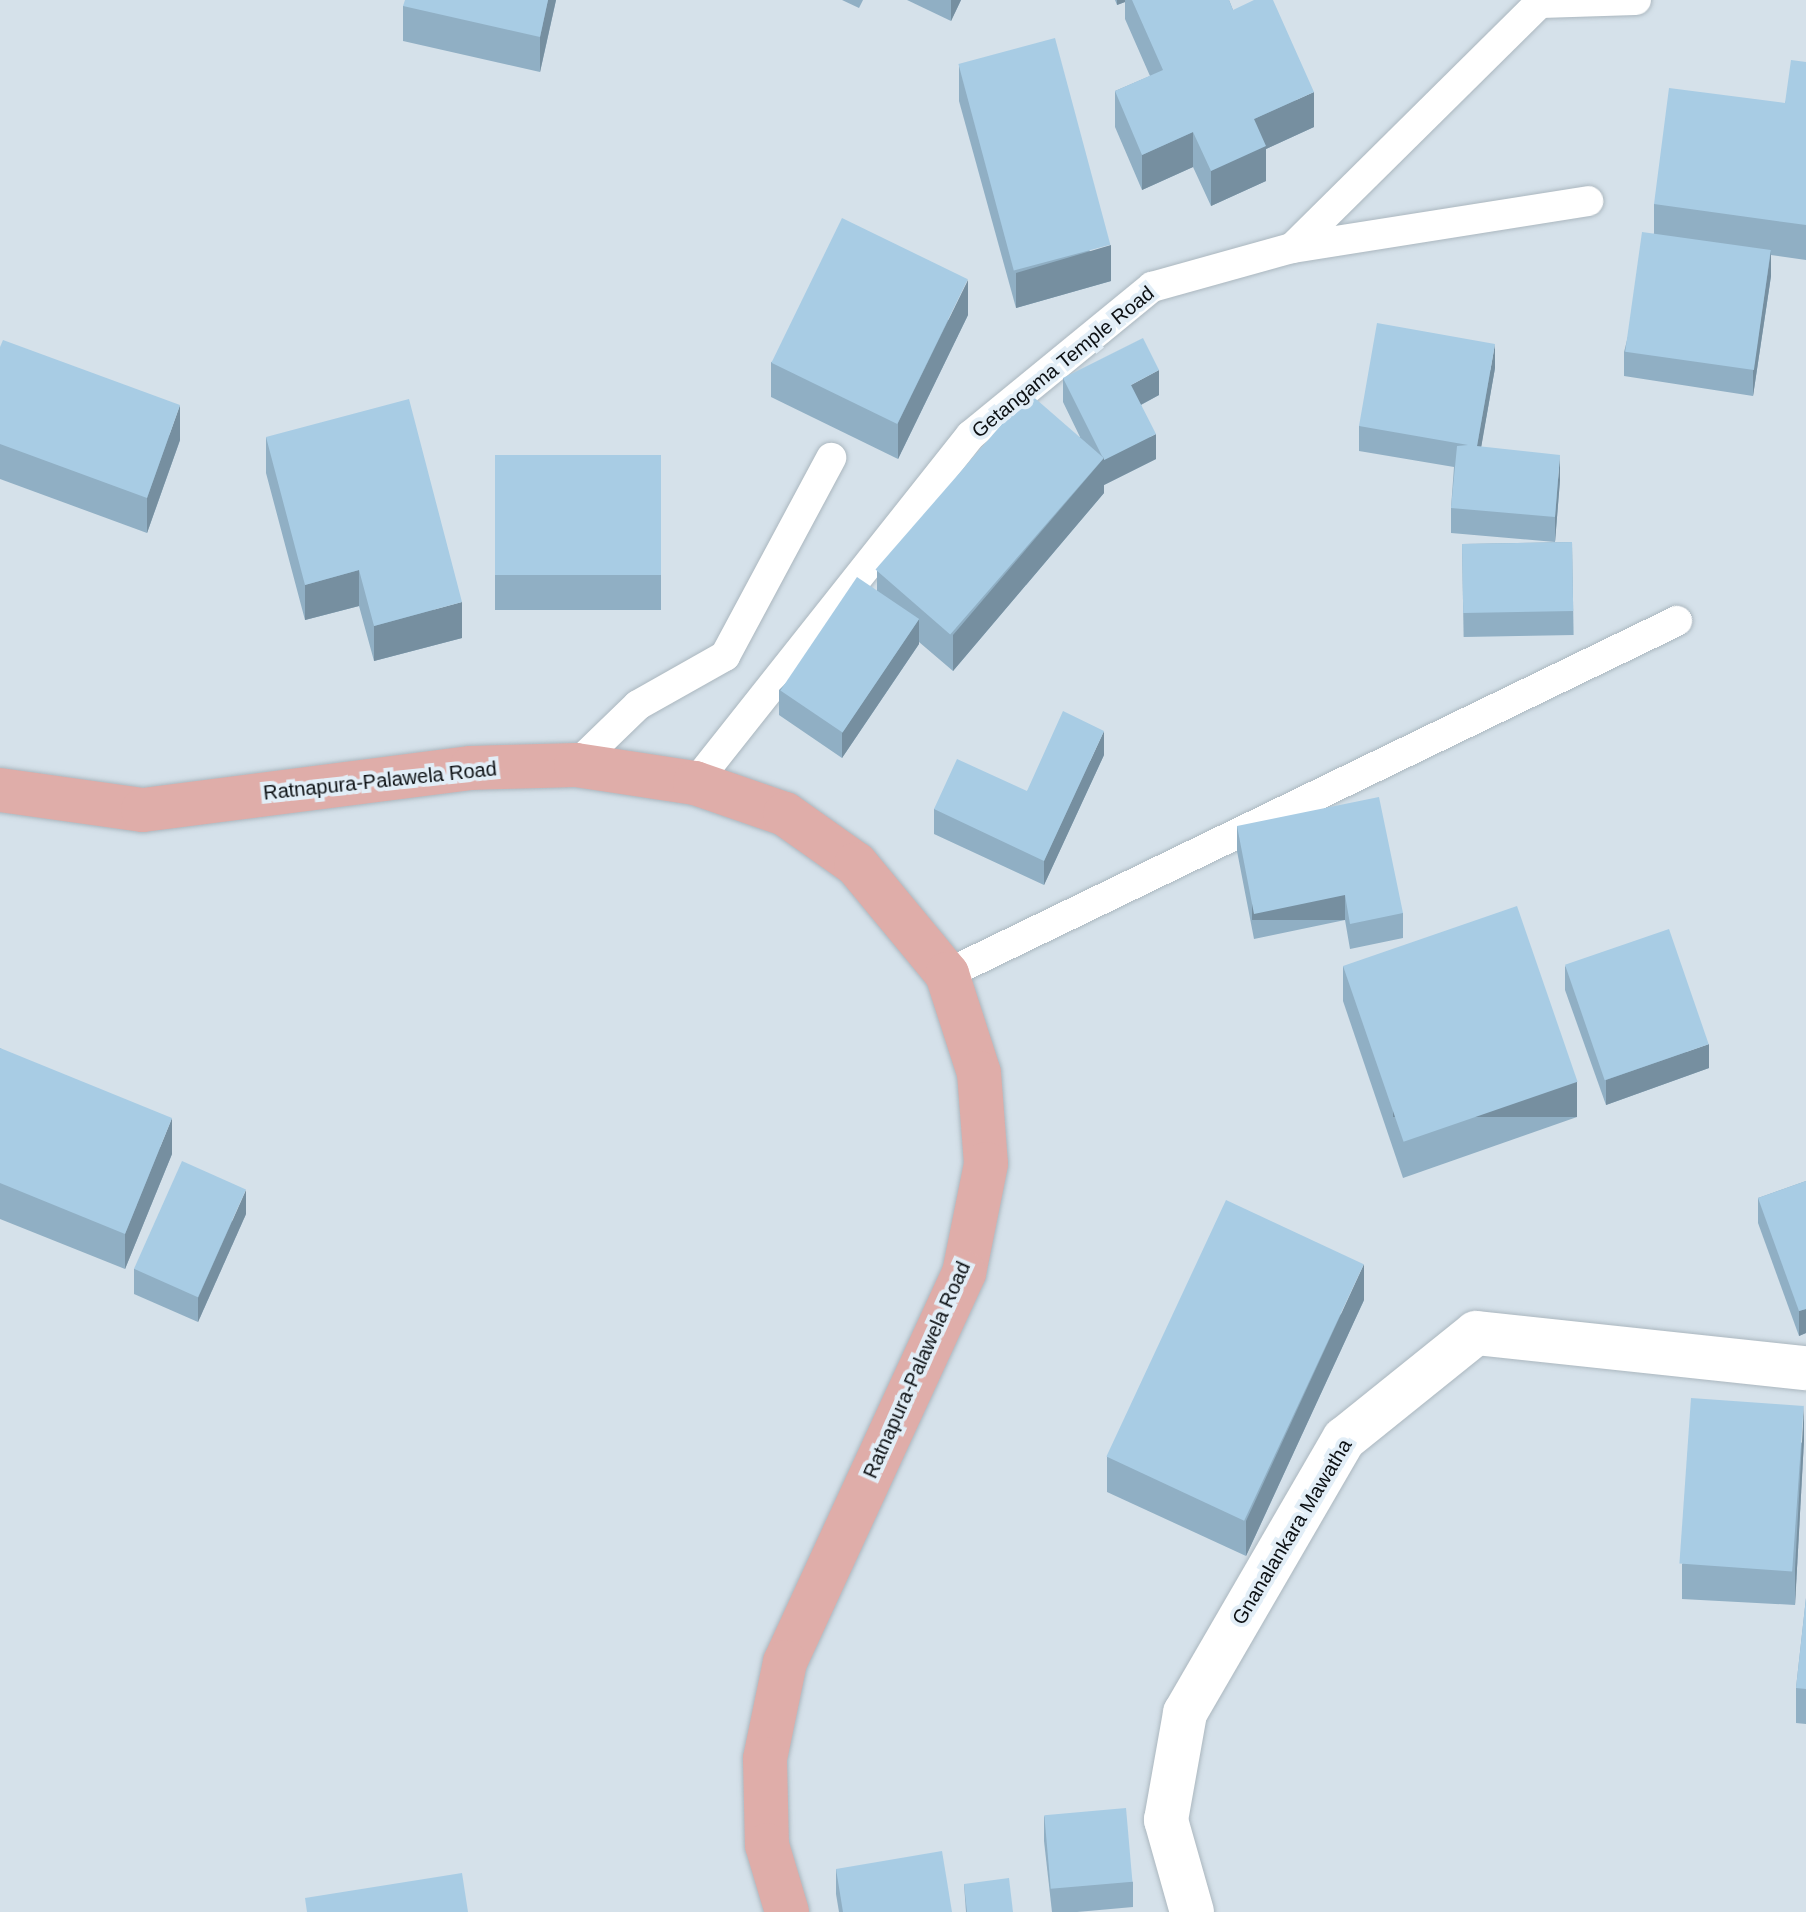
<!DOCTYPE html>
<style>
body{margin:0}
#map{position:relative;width:1806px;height:1912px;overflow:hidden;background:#d5e1ea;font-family:Arial,sans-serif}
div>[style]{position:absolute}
.roads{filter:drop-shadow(0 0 2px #abb7bf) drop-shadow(0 0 2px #abb7bf)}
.lane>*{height:30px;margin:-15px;padding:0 15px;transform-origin:15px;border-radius:15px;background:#fff}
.street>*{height:44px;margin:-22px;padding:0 22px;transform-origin:22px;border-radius:22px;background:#fff}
.primary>*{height:44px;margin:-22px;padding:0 22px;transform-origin:22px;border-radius:22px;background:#dfada9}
.wall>*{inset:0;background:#90afc4;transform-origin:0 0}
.shaded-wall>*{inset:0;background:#768fa0;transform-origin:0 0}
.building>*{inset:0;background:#a8cce4;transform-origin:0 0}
span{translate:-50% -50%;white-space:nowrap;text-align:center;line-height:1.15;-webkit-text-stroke:8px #e2eef7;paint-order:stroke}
.street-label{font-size:20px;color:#0c1013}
</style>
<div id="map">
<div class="roads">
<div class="lane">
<i style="left:1292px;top:248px;width:349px;rotate:-44.7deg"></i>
<i style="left:1540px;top:3px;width:96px;rotate:-1.8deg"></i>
<i style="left:576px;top:765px;width:86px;rotate:-44.1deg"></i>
<i style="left:638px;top:705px;width:100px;rotate:-29.4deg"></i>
<i style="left:725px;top:656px;width:225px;rotate:-61.8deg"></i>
<i style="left:695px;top:783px;width:444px;rotate:-51.6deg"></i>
<i style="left:971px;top:435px;width:234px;rotate:-39.3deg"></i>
<i style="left:1152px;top:287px;width:145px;rotate:-15.6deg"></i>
<i style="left:1292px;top:248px;width:300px;rotate:-9deg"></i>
<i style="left:947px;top:974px;width:811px;rotate:-25.81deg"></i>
</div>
<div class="street">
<i style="left:1192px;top:1912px;width:96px;rotate:-105.8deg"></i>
<i style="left:1166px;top:1820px;width:109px;rotate:-79.9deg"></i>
<i style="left:1185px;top:1713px;width:317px;rotate:-59.9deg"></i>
<i style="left:1344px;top:1439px;width:169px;rotate:-38.8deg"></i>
<i style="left:1476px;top:1333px;width:332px;rotate:6.1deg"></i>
</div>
<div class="primary">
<i style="left:0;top:790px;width:144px;rotate:8deg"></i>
<i style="left:143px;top:810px;width:331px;rotate:-7.3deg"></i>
<i style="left:471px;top:768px;width:105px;rotate:-1.6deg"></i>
<i style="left:576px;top:765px;width:120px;rotate:8.6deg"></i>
<i style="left:695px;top:783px;width:95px;rotate:19deg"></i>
<i style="left:785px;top:814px;width:87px;rotate:35.2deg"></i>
<i style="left:856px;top:864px;width:143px;rotate:50.4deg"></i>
<i style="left:947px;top:974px;width:104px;rotate:72.1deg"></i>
<i style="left:979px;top:1073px;width:91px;rotate:85.6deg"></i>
<i style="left:986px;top:1164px;width:111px;rotate:101.4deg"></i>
<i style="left:964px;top:1273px;width:428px;rotate:114.7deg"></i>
<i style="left:785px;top:1662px;width:99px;rotate:101.7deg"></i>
<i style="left:765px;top:1759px;width:86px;rotate:88.7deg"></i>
<i style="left:767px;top:1845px;width:70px;rotate:73.4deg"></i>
</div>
</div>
<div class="wall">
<i style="clip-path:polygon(556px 0,540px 72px,403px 41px,403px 6px)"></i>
<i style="clip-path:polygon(842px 0,863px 0,859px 8px)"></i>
<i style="clip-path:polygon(907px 0,961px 0,951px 21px)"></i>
<i style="clip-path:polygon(1115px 0,1229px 0,1233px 10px,1314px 127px,1266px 149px,1266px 181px,1211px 206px,1193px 167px,1142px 190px,1115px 127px,1115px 91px,1150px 76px,1125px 19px,1125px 2px,1117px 5px)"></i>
<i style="clip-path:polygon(1806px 62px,1806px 260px,1771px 255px,1771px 276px,1753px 396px,1624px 376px,1624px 352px,1654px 233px,1654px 204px,1785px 103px)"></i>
<i style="clip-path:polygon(959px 65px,1111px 281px,1016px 308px,959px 101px)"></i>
<i style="clip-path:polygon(968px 315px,898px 459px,771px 397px,771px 362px)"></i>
<i style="clip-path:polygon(0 347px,180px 440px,147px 533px,0 479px)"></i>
<i style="clip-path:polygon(1495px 368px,1481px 447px,1560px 480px,1555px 542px,1451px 533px,1451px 508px,1454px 467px,1359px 451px,1359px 426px)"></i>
<i style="clip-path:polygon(1063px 378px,1159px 395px,1141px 405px,1156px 459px,1104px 485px,1104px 493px,953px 671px,919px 642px,919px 644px,842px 758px,779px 715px,779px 690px,877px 591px,877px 571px,1080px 437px,1063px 402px)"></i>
<i style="clip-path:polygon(266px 437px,462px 638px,374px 661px,359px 606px,305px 620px,266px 473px)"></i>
<i style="left:661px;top:455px;width:155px;height:166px;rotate:90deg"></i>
<i style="left:1572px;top:542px;width:93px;height:110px;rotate:89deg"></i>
<i style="clip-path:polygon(1104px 755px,1044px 885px,934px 834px,934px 809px,1027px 791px)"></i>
<i style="clip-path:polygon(1237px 826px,1403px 913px,1403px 938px,1350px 949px,1345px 920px,1254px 939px,1237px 851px)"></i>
<i style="clip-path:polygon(1343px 966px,1577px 1117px,1403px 1178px,1343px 1001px)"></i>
<i style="clip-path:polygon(1565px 966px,1709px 1068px,1606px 1105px,1565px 990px)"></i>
<i style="clip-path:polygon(0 1048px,172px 1154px,125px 1269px,0 1219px)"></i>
<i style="clip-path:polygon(1806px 1181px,1806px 1333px,1799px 1336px,1758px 1223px,1758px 1198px)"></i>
<i style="clip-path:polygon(246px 1214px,198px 1322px,134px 1294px,134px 1269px)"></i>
<i style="clip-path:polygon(1364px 1300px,1246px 1556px,1107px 1492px,1107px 1457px)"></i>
<i style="clip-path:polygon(1804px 1440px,1795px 1605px,1682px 1599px,1682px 1564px)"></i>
<i style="clip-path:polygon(1806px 1598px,1806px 1724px,1796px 1723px,1796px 1688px)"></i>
<i style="clip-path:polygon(1044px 1816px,1133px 1882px,1133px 1907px,1077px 1912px,1052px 1912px,1044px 1841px)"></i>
<i style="clip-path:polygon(836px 1869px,952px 1912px,839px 1912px,836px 1894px)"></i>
<i style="clip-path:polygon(964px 1884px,1013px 1912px,966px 1912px)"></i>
</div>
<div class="shaded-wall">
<i style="clip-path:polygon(548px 0,556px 0,540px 72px,540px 37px)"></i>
<i style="clip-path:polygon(951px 0,961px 0,951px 21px)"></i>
<i style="clip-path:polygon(1117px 0,1125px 0,1125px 2px,1117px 5px)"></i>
<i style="clip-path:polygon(1314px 92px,1314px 127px,1266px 149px,1266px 181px,1211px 206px,1211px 171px,1254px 119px)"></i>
<i style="clip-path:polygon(1193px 132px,1193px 167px,1142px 190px,1142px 155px)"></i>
<i style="clip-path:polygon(1111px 245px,1111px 281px,1016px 308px,1016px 273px)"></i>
<i style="clip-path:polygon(1771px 251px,1771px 276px,1753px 396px,1753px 371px)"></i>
<i style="clip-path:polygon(968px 280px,968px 315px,898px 459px,898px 423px)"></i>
<i style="clip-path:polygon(1495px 344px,1495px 368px,1477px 471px,1477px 446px)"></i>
<i style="clip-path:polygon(1159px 370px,1159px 395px,1131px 410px,1131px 385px)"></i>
<i style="clip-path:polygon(180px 405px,180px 440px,147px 533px,147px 498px)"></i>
<i style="clip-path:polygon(1156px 434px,1156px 459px,1104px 485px,1104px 460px)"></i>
<i style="clip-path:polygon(1560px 455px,1560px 480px,1555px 542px,1555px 517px)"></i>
<i style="clip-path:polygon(1104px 458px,1104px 493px,953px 671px,953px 635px)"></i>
<i style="clip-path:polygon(359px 570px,359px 606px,305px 620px,305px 585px)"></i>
<i style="clip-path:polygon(462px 602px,462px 638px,374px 661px,374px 626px)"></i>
<i style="clip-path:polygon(919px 619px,919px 644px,842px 758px,842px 733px)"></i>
<i style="clip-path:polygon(1104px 731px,1104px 755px,1044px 885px,1044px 861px)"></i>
<i style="left:1345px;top:895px;width:25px;height:93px;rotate:90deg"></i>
<i style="clip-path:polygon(1709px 1044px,1709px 1068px,1606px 1105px,1606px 1080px)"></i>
<i style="left:1577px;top:1082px;width:35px;height:184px;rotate:90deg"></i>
<i style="clip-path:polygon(172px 1118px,172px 1154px,125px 1269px,125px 1234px)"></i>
<i style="clip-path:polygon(246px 1190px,246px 1214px,198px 1322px,198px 1298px)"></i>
<i style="clip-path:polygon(1364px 1264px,1364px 1300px,1246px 1556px,1246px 1521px)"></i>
<i style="clip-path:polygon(1806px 1309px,1806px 1333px,1799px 1336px,1799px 1311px)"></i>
<i style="clip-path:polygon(1804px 1405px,1804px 1440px,1795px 1605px,1795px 1569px)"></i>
</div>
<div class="building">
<i style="clip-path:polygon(405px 0,548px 0,540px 37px,403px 6px)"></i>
<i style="clip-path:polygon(1132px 0,1229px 0,1233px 10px,1254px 0,1273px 0,1314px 92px,1254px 119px,1266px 146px,1211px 171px,1193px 132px,1142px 155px,1115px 91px,1163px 70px)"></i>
<i style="left:1055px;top:38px;width:214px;height:100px;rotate:75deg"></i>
<i style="clip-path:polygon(1791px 60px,1806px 62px,1806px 225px,1654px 204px,1669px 88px,1785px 103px)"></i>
<i style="left:842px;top:218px;width:140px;height:161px;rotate:26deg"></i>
<i style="left:1642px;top:232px;width:130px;height:121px;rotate:8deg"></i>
<i style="clip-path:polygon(1377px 323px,1495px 344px,1477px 446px,1560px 455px,1555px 517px,1451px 508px,1457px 446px,1468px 445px,1359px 426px)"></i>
<i style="clip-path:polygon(1143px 338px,1159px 370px,1131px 385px,1156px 434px,1104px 460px,1104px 458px,1102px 456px,1063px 378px)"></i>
<i style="clip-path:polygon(3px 340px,180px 405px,147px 498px,0 444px,0 347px)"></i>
<i style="left:1029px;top:393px;width:99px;height:234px;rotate:41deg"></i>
<i style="clip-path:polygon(409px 399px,462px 602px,374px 626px,359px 570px,305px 585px,266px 437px)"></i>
<i style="left:661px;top:455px;width:120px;height:166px;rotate:90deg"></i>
<i style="left:1572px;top:542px;width:69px;height:110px;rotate:89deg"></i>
<i style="left:857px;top:577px;width:75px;height:137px;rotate:34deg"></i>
<i style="clip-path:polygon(1063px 711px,1104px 731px,1044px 861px,934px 809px,957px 759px,1027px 791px)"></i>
<i style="clip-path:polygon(1379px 797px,1403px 913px,1350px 924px,1345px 895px,1254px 914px,1237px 826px)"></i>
<i style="left:1517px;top:906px;width:186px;height:184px;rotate:71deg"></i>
<i style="left:1669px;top:929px;width:122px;height:110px;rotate:71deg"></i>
<i style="clip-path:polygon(0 1048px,172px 1118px,125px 1234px,0 1183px)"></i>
<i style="left:182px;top:1161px;width:70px;height:118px;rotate:24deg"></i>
<i style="clip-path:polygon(1806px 1181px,1806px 1309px,1799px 1311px,1758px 1198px)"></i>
<i style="left:1226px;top:1200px;width:152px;height:283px;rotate:25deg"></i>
<i style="left:1691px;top:1398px;width:113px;height:166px;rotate:4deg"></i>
<i style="clip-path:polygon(1806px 1598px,1806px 1689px,1796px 1688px)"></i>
<i style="left:1126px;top:1808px;width:74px;height:82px;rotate:85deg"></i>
<i style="clip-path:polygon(942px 1851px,952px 1912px,843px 1912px,836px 1869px)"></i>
<i style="clip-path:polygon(462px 1873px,468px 1912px,307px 1912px,305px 1898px)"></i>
<i style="clip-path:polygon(1009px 1878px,1013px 1912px,967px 1912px,964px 1884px)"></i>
</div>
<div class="street-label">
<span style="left:1063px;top:362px;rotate:-39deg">Getangama Temple Road</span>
<span style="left:380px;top:781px;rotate:-6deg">Ratnapura-Palawela Road</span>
<span style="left:917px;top:1370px;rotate:-66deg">Ratnapura-Palawela Road</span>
<span style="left:1292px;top:1532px;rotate:-59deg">Gnanalankara Mawatha</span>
</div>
</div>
